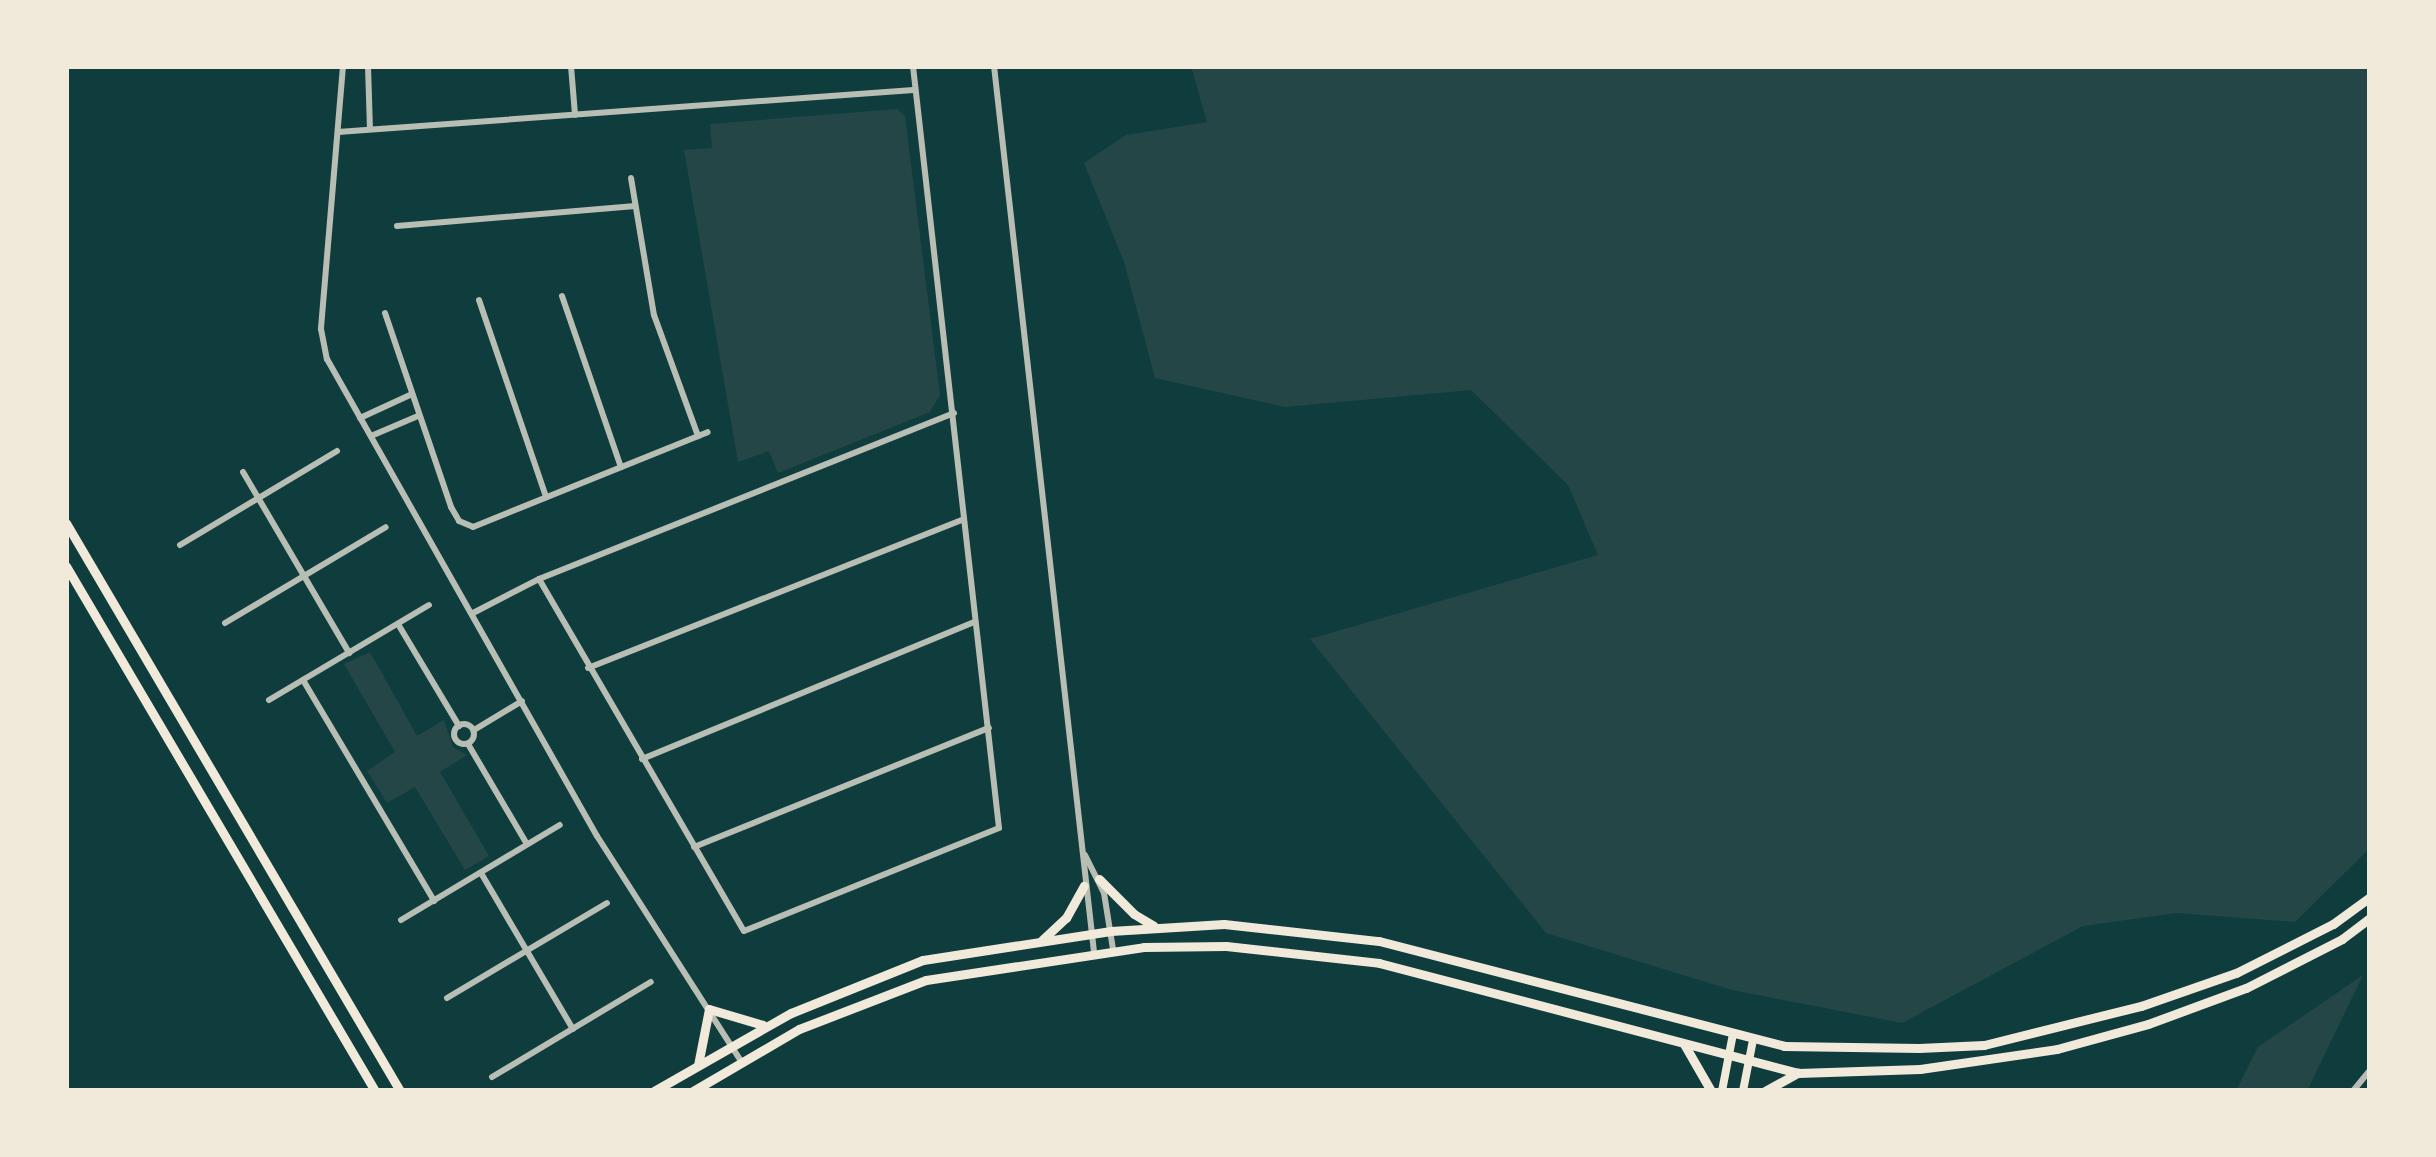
<!DOCTYPE html>
<style>
body{margin:0}
#map{position:relative;width:2436px;height:1157px;overflow:hidden;background:#0f3d3e;font-family:Barlow,sans-serif}
div>[style]{position:absolute}
.green>*{inset:0;background:#244646}
.minor>*{height:6px;margin:-3px;padding:0 3px;transform-origin:3px;border-radius:3px;background:#b8beb3}
.minor>.ring{margin:-3px;padding:0;box-sizing:content-box;background:none;border:6px solid #b8beb3;border-radius:50%}
.tertiary>*{height:6px;margin:-3px;padding:0 3px;transform-origin:3px;border-radius:3px;background:#b8beb3}
.secondary>*{height:8px;margin:-4px;padding:0 4px;transform-origin:4px;border-radius:4px;background:#f1e9da}
.primary>*{height:9px;margin:-4.5px;padding:0 4.5px;transform-origin:4.5px;border-radius:4.5px;background:#f1e9da}
.motorway>*{height:9px;margin:-4.5px;padding:0 4.5px;transform-origin:4.5px;border-radius:4.5px;background:#f1e9da}
span{translate:-50% -50%;white-space:nowrap;text-align:center;line-height:1.15;-webkit-text-stroke:12px #f1e9da;paint-order:stroke}
.frame{position:absolute;inset:0;border:69px solid #f1e9da;pointer-events:none}
</style>
<div id="map">
<div class="green">
<i style="clip-path:polygon(1191px 66px,2370px 66px,2370px 848px,2295px 922px,2177px 913px,2083px 926px,1902px 1023px,1732px 990px,1546px 933px,1310px 639px,1598px 555px,1568px 485px,1471px 390px,1285px 407px,1155px 378px,1124px 262px,1084px 163px,1126px 135px,1207px 122px)"></i>
<i style="clip-path:polygon(897px 109px,905px 116px,940px 395px,930px 412px,778px 473px,769px 451px,738px 462px,684px 150px,712px 148px,710px 124px)"></i>
<i style="clip-path:polygon(370px 652px,417px 736px,444px 720px,453px 747px,467px 755px,440px 772px,489px 856px,465px 870px,415px 787px,387px 803px,367px 771px,395px 752px,344px 664px)"></i>
<i style="clip-path:polygon(2363px 975px,2307px 1091px,2236px 1091px,2258px 1047px)"></i>
</div>
<div class="minor">
<i style="left:368px;top:66px;width:62px;rotate:88.2deg"></i>
<i style="left:571px;top:66px;width:49px;rotate:85.3deg"></i>
<i style="left:338px;top:132px;width:577px;rotate:-4.18deg"></i>
<i style="left:631px;top:178px;width:139px;rotate:80.5deg"></i>
<i style="left:654px;top:315px;width:129px;rotate:70deg"></i>
<i style="left:397px;top:226px;width:239px;rotate:-4.8deg"></i>
<i style="left:562px;top:296px;width:181px;rotate:71deg"></i>
<i style="left:479px;top:300px;width:208px;rotate:71.2deg"></i>
<i style="left:385px;top:313px;width:205px;rotate:71.2deg"></i>
<i style="left:451px;top:507px;width:16px;rotate:60deg"></i>
<i style="left:459px;top:521px;width:15px;rotate:23deg"></i>
<i style="left:473px;top:527px;width:253px;rotate:-22deg"></i>
<i style="left:360px;top:418px;width:55px;rotate:-24.7deg"></i>
<i style="left:371px;top:436px;width:51px;rotate:-23.1deg"></i>
<i style="left:243px;top:472px;width:210px;rotate:59.6deg"></i>
<i style="left:180px;top:545px;width:183px;rotate:-30.9deg"></i>
<i style="left:539px;top:579px;width:407px;rotate:59.8deg"></i>
<i style="left:744px;top:931px;width:275px;rotate:-22deg"></i>
<i style="left:999px;top:828px;width:767px;rotate:-96.44deg"></i>
<i style="left:473px;top:613px;width:74px;rotate:-27.3deg"></i>
<i style="left:539px;top:579px;width:447px;rotate:-21.8deg"></i>
<i style="left:225px;top:623px;width:187px;rotate:-30.8deg"></i>
<i style="left:398px;top:624px;width:119px;rotate:59.1deg"></i>
<i style="left:588px;top:668px;width:404px;rotate:-21.6deg"></i>
<i style="left:303px;top:680px;width:257px;rotate:59.3deg"></i>
<i style="left:269px;top:700px;width:186px;rotate:-30.7deg"></i>
<i class="ring" style="left:454px;top:724px;width:14px;height:14px"></i>
<i style="left:474px;top:730px;width:56px;rotate:-31.1deg"></i>
<i style="left:468px;top:744px;width:116px;rotate:59.5deg"></i>
<i style="left:642px;top:759px;width:360px;rotate:-22.4deg"></i>
<i style="left:694px;top:847px;width:318px;rotate:-22deg"></i>
<i style="left:481px;top:873px;width:181px;rotate:59.5deg"></i>
<i style="left:401px;top:920px;width:185px;rotate:-30.9deg"></i>
<i style="left:447px;top:998px;width:186px;rotate:-30.7deg"></i>
<i style="left:492px;top:1077px;width:185px;rotate:-30.9deg"></i>
<i style="left:2353px;top:1091px;width:27px;rotate:-51deg"></i>
</div>
<div class="tertiary">
<i style="left:343px;top:66px;width:264px;rotate:94.8deg"></i>
<i style="left:321px;top:329px;width:31px;rotate:79deg"></i>
<i style="left:327px;top:359px;width:548px;rotate:60.49deg"></i>
<i style="left:597px;top:836px;width:269px;rotate:57.4deg"></i>
<i style="left:994px;top:66px;width:892px;rotate:83.56deg"></i>
<i style="left:1085px;top:855px;width:42px;rotate:63.4deg"></i>
<i style="left:1104px;top:893px;width:57px;rotate:80.9deg"></i>
</div>
<div class="secondary">
<i style="left:1722px;top:1091px;width:58px;rotate:-79.1deg"></i>
<i style="left:1743px;top:1091px;width:52px;rotate:-78.9deg"></i>
</div>
<div class="primary">
<i style="left:1099px;top:879px;width:49px;rotate:45deg"></i>
<i style="left:1134px;top:914px;width:23px;rotate:31deg"></i>
<i style="left:1042px;top:940px;width:33px;rotate:-43deg"></i>
<i style="left:1066px;top:918px;width:37px;rotate:-61deg"></i>
<i style="left:1684px;top:1044px;width:54px;rotate:60.1deg"></i>
<i style="left:698px;top:1065px;width:57px;rotate:-78.9deg"></i>
<i style="left:709px;top:1009px;width:56px;rotate:16.5deg"></i>
<i style="left:654px;top:1091px;width:158px;rotate:-29.7deg"></i>
<i style="left:791px;top:1013px;width:142px;rotate:-21.9deg"></i>
<i style="left:923px;top:960px;width:190px;rotate:-8.8deg"></i>
<i style="left:1111px;top:931px;width:113px;rotate:-3.5deg"></i>
<i style="left:1224px;top:924px;width:156px;rotate:6.3deg"></i>
<i style="left:1379px;top:941px;width:418px;rotate:14.5deg"></i>
<i style="left:1784px;top:1046px;width:135px;rotate:0.8deg"></i>
<i style="left:1919px;top:1048px;width:65px;rotate:-2.6deg"></i>
<i style="left:1984px;top:1045px;width:162px;rotate:-14deg"></i>
<i style="left:2141px;top:1006px;width:101px;rotate:-19.2deg"></i>
<i style="left:2236px;top:973px;width:109px;rotate:-26.8deg"></i>
<i style="left:2333px;top:924px;width:46px;rotate:-36.1deg"></i>
<i style="left:693px;top:1091px;width:123px;rotate:-30.3deg"></i>
<i style="left:799px;top:1029px;width:136px;rotate:-21.1deg"></i>
<i style="left:926px;top:980px;width:220px;rotate:-8.6deg"></i>
<i style="left:1144px;top:947px;width:82px;rotate:-0.7deg"></i>
<i style="left:1226px;top:946px;width:154px;rotate:6.3deg"></i>
<i style="left:1379px;top:963px;width:433px;rotate:14.7deg"></i>
<i style="left:1798px;top:1073px;width:122px;rotate:-1.9deg"></i>
<i style="left:1920px;top:1069px;width:138px;rotate:-8.3deg"></i>
<i style="left:2057px;top:1049px;width:94px;rotate:-15.4deg"></i>
<i style="left:2148px;top:1024px;width:104px;rotate:-20.2deg"></i>
<i style="left:2246px;top:988px;width:108px;rotate:-27deg"></i>
<i style="left:2342px;top:939px;width:35px;rotate:-37deg"></i>
<i style="left:1765px;top:1091px;width:38px;rotate:-29deg"></i>
</div>
<div class="motorway">
<i style="left:66px;top:523px;width:659px;rotate:59.54deg"></i>
<i style="left:66px;top:566px;width:609px;rotate:59.52deg"></i>
</div>
<div class="frame"></div>
</div>
